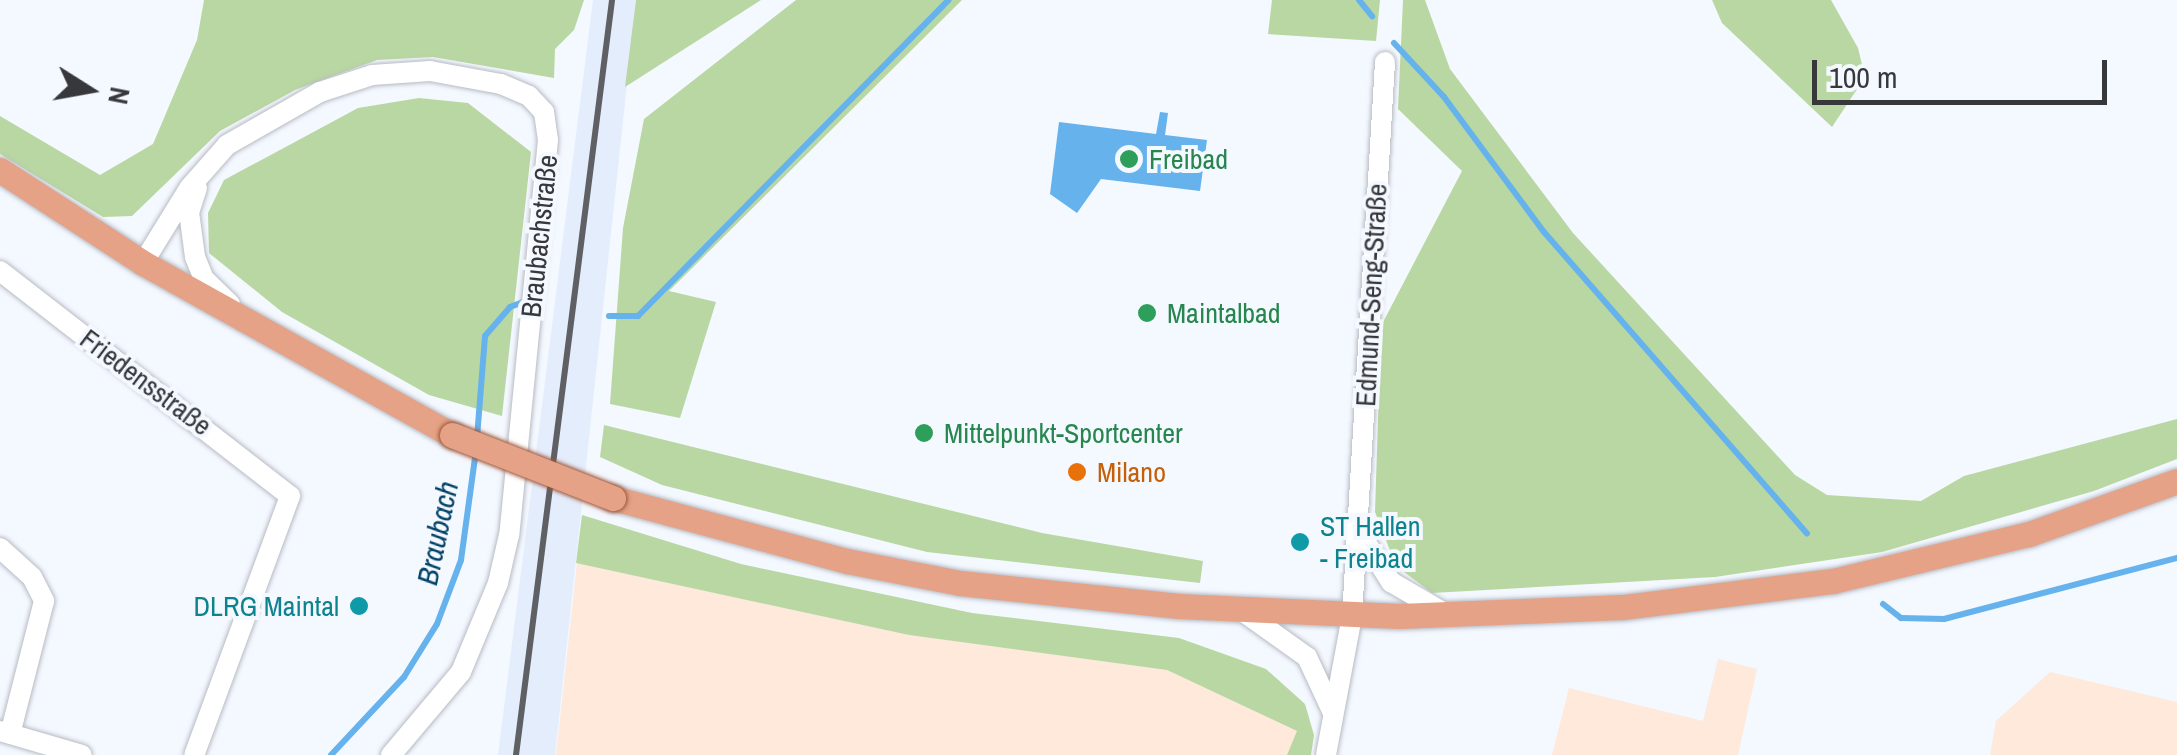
<!DOCTYPE html>
<meta charset="utf-8">
<style>
body{margin:0}
#map{position:relative;width:2177px;height:755px;overflow:hidden;background:#f4f8ff;font-family:"Archivo Narrow",sans-serif}
div>[style]{position:absolute}
.built>*{inset:0;background:#e4edfc}
.industrial>*{inset:0;background:#fee9db}
.green>*{inset:0;background:#b9d7a2}
.water>*{inset:0;background:#65b2ec}
.stream>*{height:6px;margin:-3px;padding:0 3px;transform-origin:3px;border-radius:3px;background:#65b2ec}
.roads{filter:drop-shadow(0 0 2px #b7bbc3) drop-shadow(0 0 2px #b7bbc3)}
.minor>*{height:20px;margin:-10px;padding:0 10px;transform-origin:10px;border-radius:10px;background:#fff}
.major>*{height:25px;margin:-12.5px;padding:0 12.5px;transform-origin:12.5px;border-radius:12.5px;background:#e5a286}
.rail>*{height:6px;margin:-3px;padding:0 3px;transform-origin:3px;border-radius:3px;background:#5e6064}
.bridges{filter:drop-shadow(0 0 2px #9c5538) drop-shadow(0 0 2px #9c5538)}
.major-bridge>*{height:25px;margin:-12.5px;padding:0 12.5px;transform-origin:12.5px;border-radius:12.5px;background:#e5a286}
.dots>*{width:28px;height:28px;translate:-50% -50%;box-sizing:border-box;border:5px solid #f4f8ff;border-radius:50%}
span{translate:-50% -50%;white-space:nowrap;text-align:center;line-height:1.15;-webkit-text-stroke:8px #f4f8ff;paint-order:stroke}
.leisure-label{font-size:28px;color:#27864d}
.left{translate:0 -50%;text-align:left}
.street-label{font-size:28px;color:#37383c}
.food-label{font-size:28px;color:#c56008}
.culture-label{font-size:28px;color:#0d838f}
.right{translate:-100% -50%;text-align:right}
.water-label{font-size:30px;color:#044369;font-style:italic}
.north{position:absolute;left:40px;top:40px;width:100px;height:100px;-webkit-text-stroke:8px #f4f8ff;paint-order:stroke;rotate:101deg;font-size:28px;font-weight:700;line-height:40px;text-align:center;color:#37383c}
.north::after{content:'';display:block;margin:auto;width:35px;height:45px;background:#37383c;clip-path:polygon(50% 0,100% 100%,50% 72%,0 100%)}
.scale{position:absolute;left:1812px;top:60px;width:295px;height:45px;box-sizing:border-box;border:5px solid #37383c;border-top:0;padding-left:12px;font-size:30px;line-height:35px;white-space:nowrap;color:#37383c;-webkit-text-stroke:8px #f4f8ff;paint-order:stroke}
</style>
<div id="map">
<div class="built">
<i style="clip-path:polygon(593px 0,636px 0,555px 755px,498px 755px)"></i>
</div>
<div class="industrial">
<i style="clip-path:polygon(577px 563px,909px 635px,1167px 670px,1298px 731px,1287px 755px,556px 755px)"></i>
<i style="clip-path:polygon(1718px 659px,1757px 669px,1738px 755px,1552px 755px,1569px 688px,1703px 721px)"></i>
<i style="clip-path:polygon(2050px 672px,2177px 702px,2177px 755px,1990px 755px,1996px 721px)"></i>
</div>
<div class="green">
<i style="clip-path:polygon(204px 0,584px 0,574px 30px,555px 49px,554px 78px,433px 57px,377px 60px,295px 90px,220px 131px,132px 216px,103px 217px,0 154px,0 116px,100px 175px,153px 144px,197px 40px)"></i>
<i style="clip-path:polygon(636px 0,761px 0,625px 87px)"></i>
<i style="clip-path:polygon(796px 0,962px 0,669px 291px,716px 302px,680px 418px,610px 404px,623px 228px,644px 119px)"></i>
<i style="clip-path:polygon(1272px 0,1380px 0,1376px 41px,1268px 34px)"></i>
<i style="clip-path:polygon(1403px 0,1425px 0,1450px 69px,1573px 233px,1795px 475px,1827px 495px,1921px 501px,1964px 476px,2177px 419px,2177px 459px,2094px 491px,1882px 552px,1715px 577px,1432px 593px,1396px 566px,1375px 512px,1381px 326px,1462px 171px,1398px 109px)"></i>
<i style="clip-path:polygon(1712px 0,1831px 0,1858px 48px,1865px 77px,1832px 127px,1722px 23px)"></i>
<i style="clip-path:polygon(419px 98px,468px 103px,531px 152px,502px 416px,429px 395px,282px 312px,209px 253px,208px 213px,224px 180px,358px 108px)"></i>
<i style="clip-path:polygon(604px 425px,1042px 533px,1203px 561px,1200px 583px,927px 552px,662px 485px,600px 457px)"></i>
<i style="clip-path:polygon(582px 515px,741px 564px,972px 613px,1179px 638px,1266px 669px,1305px 704px,1314px 735px,1311px 755px,1287px 755px,1297px 731px,1167px 670px,909px 635px,576px 563px)"></i>
</div>
<div class="water">
<i style="clip-path:polygon(1160px 112px,1168px 113px,1165px 135px,1207px 140px,1200px 191px,1101px 179px,1077px 213px,1050px 194px,1059px 122px,1156px 134px)"></i>
</div>
<div class="stream">
<i style="left:1359px;top:0;width:21px;rotate:51deg"></i>
<i style="left:1394px;top:43px;width:74px;rotate:47.2deg"></i>
<i style="left:1444px;top:97px;width:168px;rotate:53.5deg"></i>
<i style="left:1544px;top:232px;width:400px;rotate:48.9deg"></i>
<i style="left:609px;top:316px;width:29px"></i>
<i style="left:638px;top:316px;width:443px;rotate:-45.5deg"></i>
<i style="left:477px;top:438px;width:102px;rotate:-85.5deg"></i>
<i style="left:485px;top:336px;width:38px;rotate:-49deg"></i>
<i style="left:510px;top:307px;width:17px;rotate:-21deg"></i>
<i style="left:1883px;top:604px;width:23px;rotate:38deg"></i>
<i style="left:1901px;top:618px;width:43px;rotate:1.3deg"></i>
<i style="left:1944px;top:619px;width:241px;rotate:-14.7deg"></i>
<i style="left:331px;top:755px;width:107px;rotate:-46.9deg"></i>
<i style="left:404px;top:677px;width:62px;rotate:-58.1deg"></i>
<i style="left:437px;top:624px;width:68px;rotate:-69.4deg"></i>
<i style="left:461px;top:560px;width:110px;rotate:-82.2deg"></i>
</div>
<div class="roads">
<div class="minor">
<i style="left:197px;top:188px;width:25px;rotate:108deg"></i>
<i style="left:189px;top:212px;width:45px;rotate:82.4deg"></i>
<i style="left:195px;top:257px;width:24px;rotate:68deg"></i>
<i style="left:204px;top:279px;width:36px;rotate:44deg"></i>
<i style="left:143px;top:263px;width:89px;rotate:-58.3deg"></i>
<i style="left:190px;top:187px;width:56px;rotate:-48.6deg"></i>
<i style="left:227px;top:145px;width:107px;rotate:-29.7deg"></i>
<i style="left:320px;top:92px;width:55px;rotate:-18.1deg"></i>
<i style="left:372px;top:75px;width:58px;rotate:-3.9deg"></i>
<i style="left:430px;top:71px;width:72px;rotate:10.4deg"></i>
<i style="left:501px;top:84px;width:30px;rotate:23deg"></i>
<i style="left:529px;top:96px;width:22px;rotate:47deg"></i>
<i style="left:544px;top:112px;width:28px;rotate:82deg"></i>
<i style="left:548px;top:140px;width:397px;rotate:95.6deg"></i>
<i style="left:509px;top:535px;width:49px;rotate:102.9deg"></i>
<i style="left:498px;top:583px;width:96px;rotate:112.6deg"></i>
<i style="left:461px;top:672px;width:109px;rotate:130.1deg"></i>
<i style="left:0;top:271px;width:367px;rotate:37.8deg"></i>
<i style="left:290px;top:496px;width:276px;rotate:110.3deg"></i>
<i style="left:1358px;top:530px;width:62px;rotate:57.6deg"></i>
<i style="left:1391px;top:582px;width:64px;rotate:30.2deg"></i>
<i style="left:0;top:548px;width:43px;rotate:42.2deg"></i>
<i style="left:32px;top:577px;width:27px;rotate:63deg"></i>
<i style="left:44px;top:601px;width:137px;rotate:104.3deg"></i>
<i style="left:1241px;top:610px;width:81px;rotate:35.5deg"></i>
<i style="left:1307px;top:657px;width:62px;rotate:65.1deg"></i>
<i style="left:0;top:731px;width:85px;rotate:16.3deg"></i>
<i style="left:1326px;top:755px;width:141px;rotate:-79.4deg"></i>
<i style="left:1352px;top:616px;width:555px;rotate:-86.59deg"></i>
</div>
<div class="major">
<i style="left:0;top:170px;width:171px;rotate:33deg"></i>
<i style="left:143px;top:263px;width:354px;rotate:29.1deg"></i>
<i style="left:613px;top:498px;width:242px;rotate:15.1deg"></i>
<i style="left:847px;top:561px;width:115px;rotate:11deg"></i>
<i style="left:960px;top:583px;width:220px;rotate:6deg"></i>
<i style="left:1179px;top:606px;width:220px;rotate:2.6deg"></i>
<i style="left:1399px;top:616px;width:224px;rotate:-2.3deg"></i>
<i style="left:1623px;top:607px;width:212px;rotate:-7.1deg"></i>
<i style="left:1833px;top:581px;width:202px;rotate:-13.5deg"></i>
<i style="left:2029px;top:534px;width:157px;rotate:-19.7deg"></i>
</div>
</div>
<div class="rail">
<i style="left:516px;top:755px;width:761px;rotate:-82.75deg"></i>
</div>
<div class="bridges">
<div class="major-bridge">
<i style="left:452px;top:435px;width:173px;rotate:21.4deg"></i>
</div>
</div>
<div class="dots">
<i style="left:1129px;top:159px;background:#2e9e5b"></i>
<i style="left:1147px;top:313px;background:#2e9e5b"></i>
<i style="left:924px;top:433px;background:#2e9e5b"></i>
<i style="left:1077px;top:472px;background:#e8710a"></i>
<i style="left:1300px;top:542px;background:#0f9aa8"></i>
<i style="left:359px;top:606px;background:#0f9aa8"></i>
</div>
<div class="leisure-label">
<span class="left" style="left:1149px;top:159px">Freibad</span>
<span class="left" style="left:1167px;top:313px">Maintalbad</span>
<span class="left" style="left:944px;top:433px">Mittelpunkt-Sportcenter</span>
</div>
<div class="street-label">
<span style="left:539px;top:236px;rotate:-84deg">Braubachstraße</span>
<span style="left:1371px;top:295px;rotate:-87deg">Edmund-Seng-Straße</span>
<span style="left:146px;top:382px;rotate:37deg">Friedensstraße</span>
</div>
<div class="food-label">
<span class="left" style="left:1097px;top:472px">Milano</span>
</div>
<div class="culture-label">
<span class="left" style="left:1320px;top:542px">ST Hallen<br>- Freibad</span>
<span class="right" style="left:339px;top:606px">DLRG Maintal</span>
</div>
<div class="water-label">
<span style="left:437px;top:533px;rotate:-78deg">Braubach</span>
</div>
<div class="north">N</div>
<div class="scale">100 m</div>
</div>
